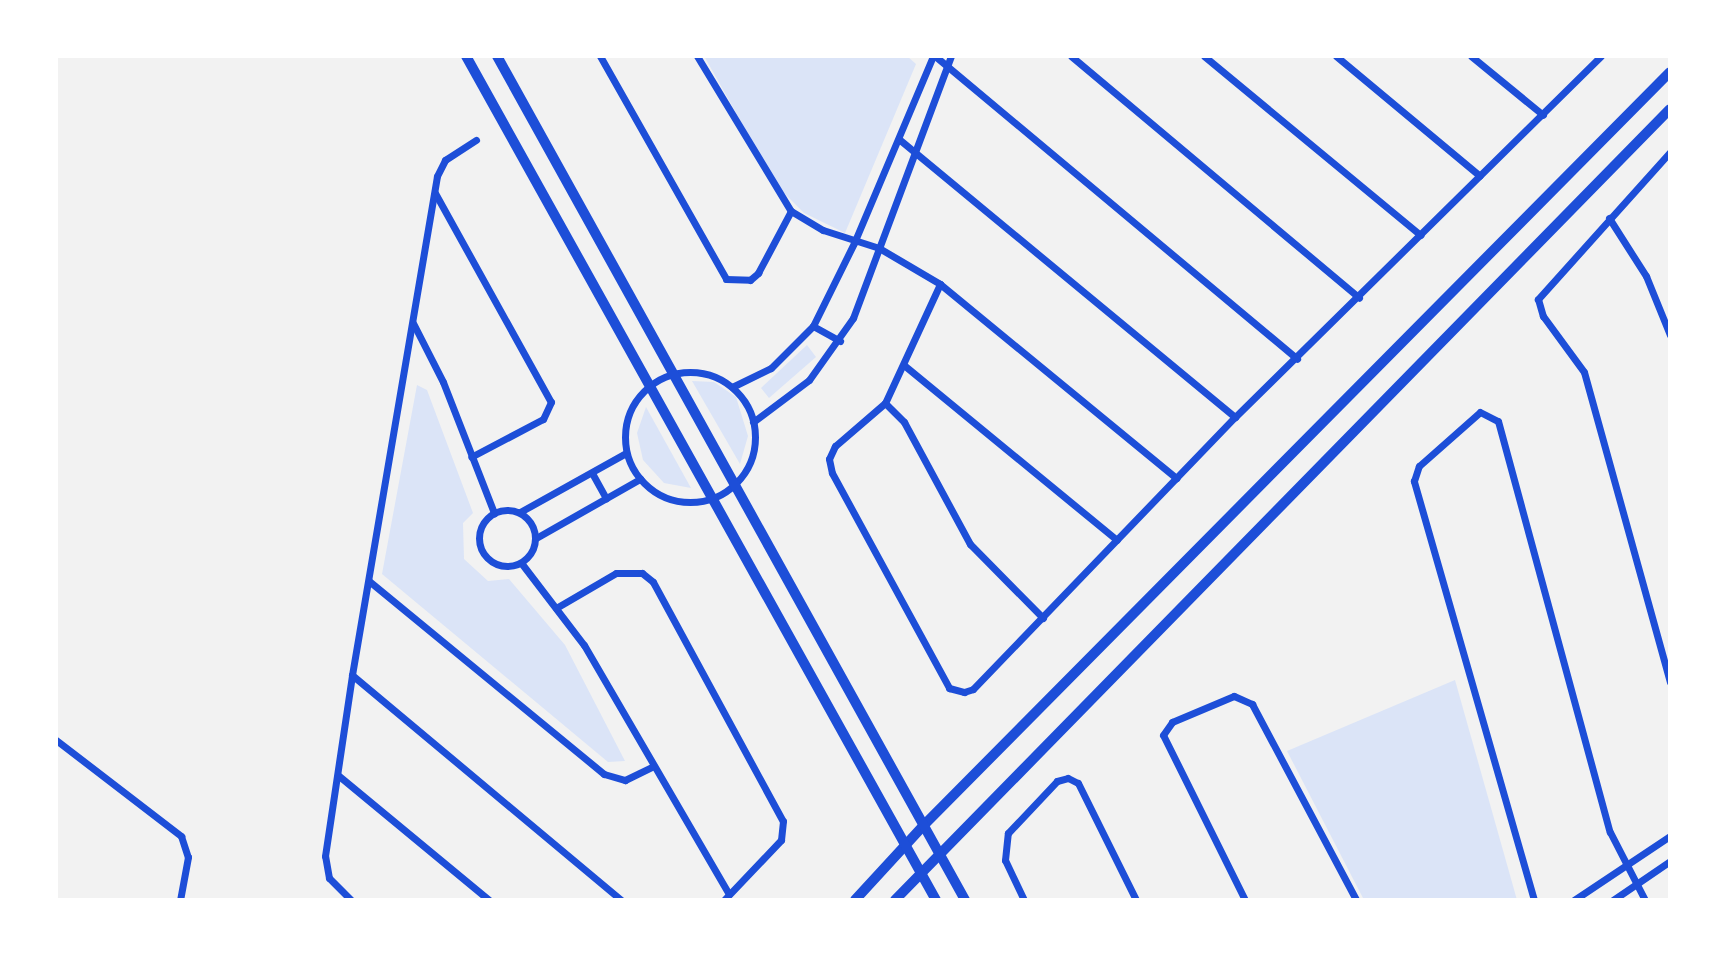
<!DOCTYPE html>
<style>
body{margin:0}
#map{position:relative;width:1726px;height:956px;overflow:hidden;background:#f2f2f2;font-family:"PT Sans",sans-serif}
div>[style]{position:absolute}
.green>*{inset:0;background:#dbe4f7}
.minor>*{height:7px;margin:-3.5px;padding:0 3.5px;transform-origin:3.5px;border-radius:3.5px;background:#1d4ed8}
.minor>.ring{margin:-3.5px;padding:0;box-sizing:content-box;background:none;border:7px solid #1d4ed8;border-radius:50%}
.tertiary>*{height:10px;margin:-5px;padding:0 5px;transform-origin:5px;border-radius:5px;background:#1d4ed8}
.secondary>*{height:10px;margin:-5px;padding:0 5px;transform-origin:5px;border-radius:5px;background:#1d4ed8}
span{translate:-50% -50%;white-space:nowrap;text-align:center;line-height:1.15;-webkit-text-stroke:7px #fff;paint-order:stroke}
.frame{position:absolute;inset:0;border:58px solid #fff;pointer-events:none}
</style>
<div id="map">
<div class="green">
<i style="clip-path:polygon(704px 56px,907px 56px,916px 64px,845px 233px,804px 213px,778px 187px)"></i>
<i style="clip-path:polygon(807px 345px,816px 357px,769px 398px,761px 388px)"></i>
<i style="clip-path:polygon(692px 381px,714px 382px,736px 397px,748px 436px,740px 464px)"></i>
<i style="clip-path:polygon(417px 385px,427px 390px,473px 513px,463px 523px,464px 559px,488px 581px,509px 579px,565px 645px,625px 761px,608px 762px,382px 574px)"></i>
<i style="clip-path:polygon(646px 407px,691px 488px,664px 483px,643px 460px,637px 433px)"></i>
<i style="clip-path:polygon(1455px 680px,1517px 900px,1364px 900px,1287px 751px)"></i>
</div>
<div class="minor">
<i style="left:600px;top:56px;width:256px;rotate:60.5deg"></i>
<i style="left:726px;top:279px;width:24px;rotate:2deg"></i>
<i style="left:750px;top:280px;width:11px;rotate:-41deg"></i>
<i style="left:758px;top:273px;width:70px;rotate:-62deg"></i>
<i style="left:697px;top:56px;width:181px;rotate:58.8deg"></i>
<i style="left:791px;top:211px;width:37px;rotate:31deg"></i>
<i style="left:823px;top:230px;width:59px;rotate:17.8deg"></i>
<i style="left:879px;top:248px;width:71px;rotate:30.5deg"></i>
<i style="left:940px;top:284px;width:306px;rotate:39.4deg"></i>
<i style="left:935px;top:56px;width:472px;rotate:39.9deg"></i>
<i style="left:1071px;top:56px;width:376px;rotate:40deg"></i>
<i style="left:1204px;top:56px;width:281px;rotate:39.6deg"></i>
<i style="left:1336px;top:56px;width:187px;rotate:39.8deg"></i>
<i style="left:1471px;top:56px;width:93px;rotate:39.3deg"></i>
<i style="left:900px;top:140px;width:435px;rotate:39.6deg"></i>
<i style="left:1670px;top:152px;width:198px;rotate:131.9deg"></i>
<i style="left:1538px;top:299px;width:18px;rotate:74deg"></i>
<i style="left:1543px;top:316px;width:69px;rotate:53.8deg"></i>
<i style="left:1584px;top:372px;width:322px;rotate:74.5deg"></i>
<i style="left:435px;top:193px;width:239px;rotate:61deg"></i>
<i style="left:551px;top:402px;width:19px;rotate:115deg"></i>
<i style="left:543px;top:419px;width:81px;rotate:152.2deg"></i>
<i style="left:1609px;top:218px;width:69px;rotate:57.5deg"></i>
<i style="left:1646px;top:276px;width:64px;rotate:67.9deg"></i>
<i style="left:940px;top:284px;width:131px;rotate:114.8deg"></i>
<i style="left:885px;top:403px;width:66px;rotate:139.3deg"></i>
<i style="left:835px;top:446px;width:14px;rotate:115deg"></i>
<i style="left:829px;top:459px;width:14px;rotate:78deg"></i>
<i style="left:832px;top:473px;width:245px;rotate:61.4deg"></i>
<i style="left:949px;top:688px;width:16px;rotate:15deg"></i>
<i style="left:964px;top:692px;width:9px;rotate:-18deg"></i>
<i style="left:973px;top:689px;width:378px;rotate:-46.1deg"></i>
<i style="left:1235px;top:417px;width:514px;rotate:-44.61deg"></i>
<i style="left:413px;top:323px;width:66px;rotate:63deg"></i>
<i style="left:443px;top:382px;width:141px;rotate:68.7deg"></i>
<i style="left:813px;top:326px;width:31px;rotate:29deg"></i>
<i style="left:905px;top:366px;width:274px;rotate:39.4deg"></i>
<i class="ring" style="left:625px;top:372px;width:123px;height:123px"></i>
<i style="left:732px;top:387px;width:43px;rotate:-26deg"></i>
<i style="left:771px;top:368px;width:59px;rotate:-45deg"></i>
<i style="left:813px;top:326px;width:93px;rotate:-63.7deg"></i>
<i style="left:854px;top:243px;width:203px;rotate:-67.1deg"></i>
<i style="left:885px;top:403px;width:27px;rotate:45deg"></i>
<i style="left:904px;top:422px;width:139px;rotate:61.6deg"></i>
<i style="left:970px;top:544px;width:104px;rotate:45.4deg"></i>
<i style="left:753px;top:422px;width:70px;rotate:-36.9deg"></i>
<i style="left:809px;top:380px;width:76px;rotate:-54.6deg"></i>
<i style="left:853px;top:318px;width:280px;rotate:-69.5deg"></i>
<i style="left:592px;top:473px;width:29px;rotate:61deg"></i>
<i class="ring" style="left:479px;top:510px;width:49px;height:49px"></i>
<i style="left:520px;top:512px;width:121px;rotate:-29.1deg"></i>
<i style="left:536px;top:538px;width:120px;rotate:-29.6deg"></i>
<i style="left:522px;top:564px;width:102px;rotate:52.6deg"></i>
<i style="left:584px;top:645px;width:288px;rotate:59.8deg"></i>
<i style="left:369px;top:581px;width:304px;rotate:39.4deg"></i>
<i style="left:604px;top:774px;width:22px;rotate:16deg"></i>
<i style="left:625px;top:780px;width:30px;rotate:-26deg"></i>
<i style="left:556px;top:608px;width:69px;rotate:-30.3deg"></i>
<i style="left:616px;top:573px;width:26px"></i>
<i style="left:642px;top:573px;width:14px;rotate:39deg"></i>
<i style="left:653px;top:582px;width:272px;rotate:61.5deg"></i>
<i style="left:783px;top:821px;width:19px;rotate:96deg"></i>
<i style="left:781px;top:840px;width:83px;rotate:133.5deg"></i>
<i style="left:352px;top:675px;width:351px;rotate:39.9deg"></i>
<i style="left:56px;top:740px;width:158px;rotate:37.5deg"></i>
<i style="left:181px;top:836px;width:22px;rotate:72deg"></i>
<i style="left:188px;top:857px;width:44px;rotate:100.5deg"></i>
<i style="left:339px;top:776px;width:195px;rotate:39.6deg"></i>
<i style="left:351px;top:900px;width:31px;rotate:-135deg"></i>
<i style="left:329px;top:878px;width:22px;rotate:-100deg"></i>
<i style="left:325px;top:856px;width:183px;rotate:-81.5deg"></i>
<i style="left:352px;top:675px;width:506px;rotate:-80.33deg"></i>
<i style="left:437px;top:176px;width:18px;rotate:-63deg"></i>
<i style="left:445px;top:160px;width:37px;rotate:-33deg"></i>
<i style="left:1024px;top:900px;width:44px;rotate:-115.4deg"></i>
<i style="left:1005px;top:860px;width:27px;rotate:-84deg"></i>
<i style="left:1008px;top:833px;width:71px;rotate:-46.7deg"></i>
<i style="left:1057px;top:781px;width:11px;rotate:-15deg"></i>
<i style="left:1068px;top:778px;width:11px;rotate:27deg"></i>
<i style="left:1078px;top:783px;width:131px;rotate:63.6deg"></i>
<i style="left:1245px;top:900px;width:184px;rotate:-116.4deg"></i>
<i style="left:1163px;top:735px;width:16px;rotate:-55deg"></i>
<i style="left:1172px;top:722px;width:67px;rotate:-22.8deg"></i>
<i style="left:1234px;top:696px;width:20px;rotate:24deg"></i>
<i style="left:1252px;top:704px;width:222px;rotate:62deg"></i>
<i style="left:1534px;top:900px;width:436px;rotate:-106deg"></i>
<i style="left:1414px;top:481px;width:16px;rotate:-72deg"></i>
<i style="left:1419px;top:466px;width:81px;rotate:-41.5deg"></i>
<i style="left:1480px;top:412px;width:20px;rotate:27deg"></i>
<i style="left:1498px;top:421px;width:426px;rotate:74.8deg"></i>
<i style="left:1610px;top:832px;width:76px;rotate:62.8deg"></i>
<i style="left:1574px;top:900px;width:115px;rotate:-33.7deg"></i>
<i style="left:1613px;top:900px;width:69px;rotate:-34.4deg"></i>
</div>
<div class="tertiary">
<i style="left:855px;top:900px;width:100px;rotate:-47.4deg"></i>
<i style="left:923px;top:826px;width:1061px;rotate:-45.27deg"></i>
<i style="left:895px;top:900px;width:1107px;rotate:-45.59deg"></i>
</div>
<div class="secondary">
<i style="left:466px;top:56px;width:966px;rotate:60.89deg"></i>
<i style="left:497px;top:56px;width:965px;rotate:60.99deg"></i>
</div>
<div class="frame"></div>
</div>
